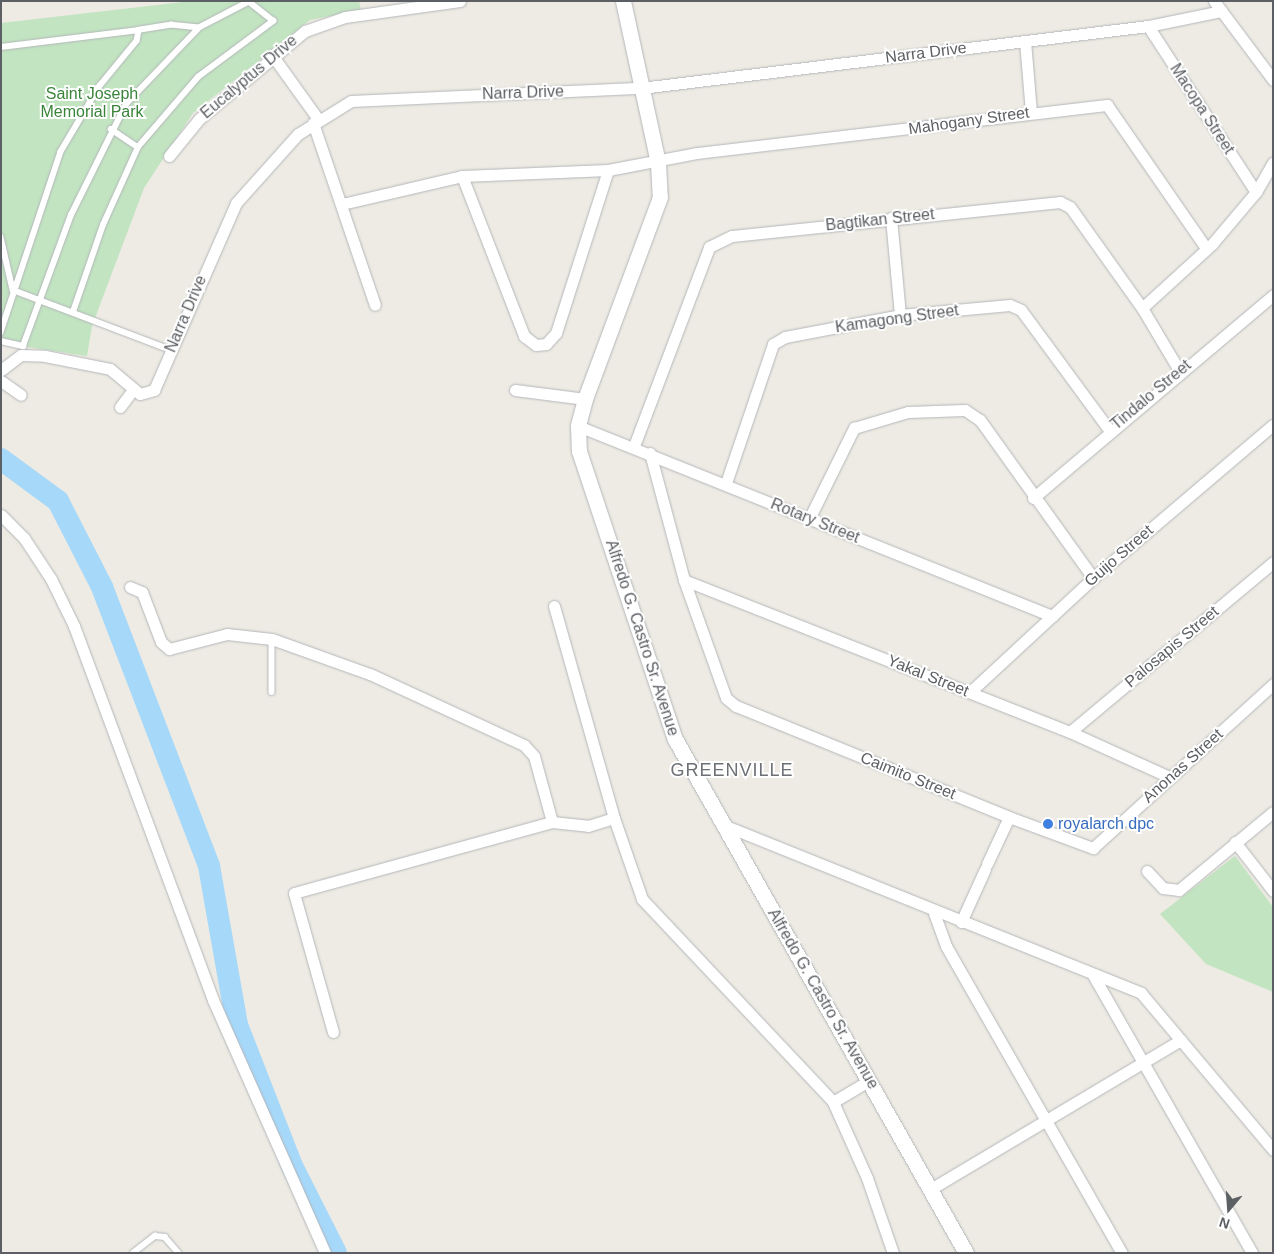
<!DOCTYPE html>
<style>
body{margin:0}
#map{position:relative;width:1274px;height:1254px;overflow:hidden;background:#edebe3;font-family:Arial,sans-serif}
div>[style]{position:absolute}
.green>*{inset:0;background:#c2e4c1}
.river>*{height:22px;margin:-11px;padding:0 11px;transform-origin:11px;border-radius:11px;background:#a6d8fa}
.roads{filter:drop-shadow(0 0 1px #b4b6ba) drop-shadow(0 0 1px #b4b6ba)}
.service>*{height:5.5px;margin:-2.75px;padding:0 2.75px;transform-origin:2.75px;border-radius:2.75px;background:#fff}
.minor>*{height:11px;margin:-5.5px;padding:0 5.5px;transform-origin:5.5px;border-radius:5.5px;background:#fff}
.tertiary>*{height:15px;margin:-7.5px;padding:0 7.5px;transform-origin:7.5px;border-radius:7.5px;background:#fff}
.dots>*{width:14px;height:14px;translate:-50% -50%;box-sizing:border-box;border:2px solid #fff;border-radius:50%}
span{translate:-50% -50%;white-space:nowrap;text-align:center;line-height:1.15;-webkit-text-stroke:4px #fff;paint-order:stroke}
.street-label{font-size:16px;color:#5c5f63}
.park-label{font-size:16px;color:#3a843b}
.shop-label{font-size:16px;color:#366cbe}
.left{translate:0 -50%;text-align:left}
.neighbourhood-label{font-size:18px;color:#6d7175;letter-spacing:1px}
.frame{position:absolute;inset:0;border:2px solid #5c5f63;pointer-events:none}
.north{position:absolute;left:1204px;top:1184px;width:50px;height:50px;-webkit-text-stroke:4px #fff;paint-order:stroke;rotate:198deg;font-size:14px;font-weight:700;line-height:20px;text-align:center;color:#5c5f63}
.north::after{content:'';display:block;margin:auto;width:18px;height:22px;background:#5c5f63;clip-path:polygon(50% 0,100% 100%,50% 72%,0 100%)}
</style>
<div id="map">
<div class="green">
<i style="clip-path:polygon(192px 1px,359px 1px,361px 10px,310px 20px,193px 113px,144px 188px,92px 326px,87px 356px,1px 343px,1px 23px)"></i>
<i style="clip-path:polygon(1235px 856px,1273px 907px,1273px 992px,1206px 964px,1160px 914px)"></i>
</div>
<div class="river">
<i style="left:1px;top:459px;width:71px;rotate:36.4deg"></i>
<i style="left:58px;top:501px;width:97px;rotate:62.9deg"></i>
<i style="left:102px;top:587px;width:299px;rotate:69deg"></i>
<i style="left:209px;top:866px;width:161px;rotate:80deg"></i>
<i style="left:237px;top:1025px;width:151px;rotate:68.7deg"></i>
<i style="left:292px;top:1166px;width:97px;rotate:63.2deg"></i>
</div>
<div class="roads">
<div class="service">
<i style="left:1px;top:47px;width:139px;rotate:-7deg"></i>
<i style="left:139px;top:30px;width:11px;rotate:100deg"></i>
<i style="left:137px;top:41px;width:58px;rotate:129.4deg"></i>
<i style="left:100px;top:86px;width:77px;rotate:120.6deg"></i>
<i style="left:61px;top:152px;width:190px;rotate:108.4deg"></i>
<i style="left:111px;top:129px;width:32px;rotate:34deg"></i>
<i style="left:1px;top:237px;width:54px;rotate:77.2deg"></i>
<i style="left:13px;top:290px;width:169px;rotate:20.8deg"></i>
<i style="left:73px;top:312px;width:92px;rotate:-71deg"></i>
<i style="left:103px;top:225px;width:85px;rotate:-65.8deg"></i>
<i style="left:138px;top:147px;width:92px;rotate:-49.4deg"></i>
<i style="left:198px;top:77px;width:94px;rotate:-36.7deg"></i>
<i style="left:273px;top:21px;width:31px;rotate:-142deg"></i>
<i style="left:249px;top:2px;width:56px;rotate:152.5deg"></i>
<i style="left:199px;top:28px;width:27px;rotate:-174deg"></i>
<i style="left:172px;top:25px;width:33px;rotate:171deg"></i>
<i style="left:1px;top:341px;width:23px;rotate:13deg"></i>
<i style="left:23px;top:346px;width:140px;rotate:-69.9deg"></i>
<i style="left:71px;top:215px;width:124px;rotate:-63.6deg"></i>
<i style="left:126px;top:104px;width:105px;rotate:-46.2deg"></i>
<i style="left:272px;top:639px;width:53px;rotate:90deg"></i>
<i style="left:133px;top:1253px;width:28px;rotate:-38deg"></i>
<i style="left:155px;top:1236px;width:10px;rotate:6deg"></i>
<i style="left:165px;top:1237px;width:21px;rotate:49deg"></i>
</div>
<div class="minor">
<i style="left:1214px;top:1px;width:99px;rotate:53.2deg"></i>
<i style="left:1148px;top:26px;width:198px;rotate:57deg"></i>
<i style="left:1025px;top:41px;width:72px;rotate:85.2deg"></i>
<i style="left:272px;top:55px;width:79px;rotate:54.3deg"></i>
<i style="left:313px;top:123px;width:192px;rotate:71.2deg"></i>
<i style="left:169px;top:156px;width:48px;rotate:-51deg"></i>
<i style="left:199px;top:119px;width:138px;rotate:-39.7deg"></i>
<i style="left:305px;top:31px;width:42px;rotate:-19.3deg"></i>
<i style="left:345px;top:17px;width:116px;rotate:-7.9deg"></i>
<i style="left:462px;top:176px;width:172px;rotate:68.8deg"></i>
<i style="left:524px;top:336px;width:15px;rotate:37deg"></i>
<i style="left:536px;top:345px;width:10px;rotate:-6deg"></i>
<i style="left:546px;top:344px;width:15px;rotate:-48deg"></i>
<i style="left:556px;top:333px;width:171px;rotate:-72.3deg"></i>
<i style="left:342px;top:204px;width:123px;rotate:-13.1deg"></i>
<i style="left:462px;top:176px;width:146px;rotate:-2.4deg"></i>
<i style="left:608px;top:170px;width:91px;rotate:-10.8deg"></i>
<i style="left:697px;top:153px;width:413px;rotate:-6.7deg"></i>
<i style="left:1107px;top:105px;width:174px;rotate:55.3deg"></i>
<i style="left:891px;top:218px;width:97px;rotate:84.7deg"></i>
<i style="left:1142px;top:308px;width:95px;rotate:-42.4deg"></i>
<i style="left:1212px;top:244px;width:68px;rotate:-49.8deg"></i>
<i style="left:1256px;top:192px;width:34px;rotate:-60deg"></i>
<i style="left:1px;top:370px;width:25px;rotate:-37deg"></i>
<i style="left:21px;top:355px;width:24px;rotate:2deg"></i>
<i style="left:45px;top:356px;width:66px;rotate:11.3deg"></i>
<i style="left:110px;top:369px;width:39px;rotate:40deg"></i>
<i style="left:140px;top:394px;width:15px;rotate:-16deg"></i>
<i style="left:154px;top:390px;width:204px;rotate:-66.3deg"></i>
<i style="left:236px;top:203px;width:93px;rotate:-48.1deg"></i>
<i style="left:298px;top:134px;width:62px;rotate:-31.9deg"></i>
<i style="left:351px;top:101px;width:290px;rotate:-2.6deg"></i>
<i style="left:641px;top:88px;width:511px;rotate:-6.97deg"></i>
<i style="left:1148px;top:26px;width:75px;rotate:-11.6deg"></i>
<i style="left:1px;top:381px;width:24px;rotate:35deg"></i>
<i style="left:515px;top:390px;width:71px;rotate:7.3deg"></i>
<i style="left:120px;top:407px;width:20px;rotate:-53deg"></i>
<i style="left:578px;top:426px;width:511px;rotate:21.84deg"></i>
<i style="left:634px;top:446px;width:213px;rotate:-69.3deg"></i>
<i style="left:709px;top:247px;width:25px;rotate:-26deg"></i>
<i style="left:732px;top:236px;width:330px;rotate:-5.9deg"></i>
<i style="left:1060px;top:202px;width:11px;rotate:27deg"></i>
<i style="left:1070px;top:207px;width:124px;rotate:54.5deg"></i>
<i style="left:1142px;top:308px;width:72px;rotate:59.2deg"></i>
<i style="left:650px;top:453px;width:131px;rotate:75deg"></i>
<i style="left:684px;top:580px;width:125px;rotate:70.4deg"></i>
<i style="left:726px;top:698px;width:13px;rotate:39deg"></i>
<i style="left:736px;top:706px;width:295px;rotate:22.1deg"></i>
<i style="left:1009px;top:817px;width:90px;rotate:20.3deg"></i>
<i style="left:1093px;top:848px;width:244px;rotate:-42.3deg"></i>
<i style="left:726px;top:483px;width:147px;rotate:-71.3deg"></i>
<i style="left:773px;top:344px;width:14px;rotate:-30deg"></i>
<i style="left:785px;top:337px;width:117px;rotate:-10.8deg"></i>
<i style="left:900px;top:315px;width:110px;rotate:-5.2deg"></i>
<i style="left:1010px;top:305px;width:12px;rotate:24deg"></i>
<i style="left:1021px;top:310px;width:149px;rotate:53.7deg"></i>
<i style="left:1033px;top:498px;width:314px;rotate:-40.2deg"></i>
<i style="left:1px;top:515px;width:33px;rotate:45deg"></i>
<i style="left:24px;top:538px;width:49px;rotate:56.6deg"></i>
<i style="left:51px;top:579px;width:52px;rotate:63.9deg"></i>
<i style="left:74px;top:626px;width:399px;rotate:69.6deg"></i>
<i style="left:213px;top:1000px;width:277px;rotate:66.1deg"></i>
<i style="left:809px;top:519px;width:102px;rotate:-63.7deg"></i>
<i style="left:854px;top:428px;width:56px;rotate:-16.5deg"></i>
<i style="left:908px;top:412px;width:57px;rotate:-2deg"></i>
<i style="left:965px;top:410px;width:18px;rotate:34deg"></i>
<i style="left:980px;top:420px;width:194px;rotate:54.4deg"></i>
<i style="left:684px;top:580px;width:415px;rotate:21.5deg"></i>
<i style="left:1070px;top:732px;width:109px;rotate:24.4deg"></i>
<i style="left:130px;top:587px;width:13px;rotate:23deg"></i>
<i style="left:142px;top:592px;width:53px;rotate:69.2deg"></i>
<i style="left:161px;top:642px;width:11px;rotate:41deg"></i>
<i style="left:169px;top:649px;width:60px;rotate:-14.5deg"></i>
<i style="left:227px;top:634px;width:45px;rotate:6.3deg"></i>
<i style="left:272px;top:639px;width:104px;rotate:19.7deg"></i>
<i style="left:370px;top:674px;width:170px;rotate:24.8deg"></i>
<i style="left:524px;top:745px;width:15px;rotate:48deg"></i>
<i style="left:534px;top:756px;width:68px;rotate:74.7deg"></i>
<i style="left:554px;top:606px;width:220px;rotate:74.2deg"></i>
<i style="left:614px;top:818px;width:86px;rotate:70.9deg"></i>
<i style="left:642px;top:899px;width:279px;rotate:46.7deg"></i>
<i style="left:833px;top:1102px;width:83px;rotate:65.9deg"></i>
<i style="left:867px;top:1178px;width:79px;rotate:70.9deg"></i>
<i style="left:970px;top:692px;width:168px;rotate:-42.8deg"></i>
<i style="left:1093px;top:578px;width:236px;rotate:-40.4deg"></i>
<i style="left:1070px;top:732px;width:265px;rotate:-39.9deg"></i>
<i style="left:721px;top:824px;width:453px;rotate:21.9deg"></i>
<i style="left:1141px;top:993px;width:205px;rotate:49.9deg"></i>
<i style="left:1235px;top:842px;width:62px;rotate:52.2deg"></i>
<i style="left:987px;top:864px;width:52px;rotate:-64.9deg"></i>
<i style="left:1147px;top:871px;width:23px;rotate:47deg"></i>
<i style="left:1163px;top:888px;width:16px;rotate:7deg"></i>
<i style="left:1179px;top:890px;width:122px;rotate:-39.7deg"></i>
<i style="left:934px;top:913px;width:35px;rotate:70deg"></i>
<i style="left:946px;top:946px;width:354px;rotate:60.2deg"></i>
<i style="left:961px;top:922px;width:58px;rotate:-65.6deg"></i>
<i style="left:1093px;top:975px;width:320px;rotate:60.2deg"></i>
<i style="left:333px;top:1032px;width:144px;rotate:-105.7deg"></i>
<i style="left:294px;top:893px;width:268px;rotate:-15.4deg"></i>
<i style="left:552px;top:822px;width:36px;rotate:6deg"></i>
<i style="left:588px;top:826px;width:27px;rotate:-17deg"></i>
<i style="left:833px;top:1102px;width:43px;rotate:-30.7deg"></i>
<i style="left:929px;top:1190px;width:293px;rotate:-30.8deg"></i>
</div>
<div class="tertiary">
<i style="left:623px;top:1px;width:166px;rotate:77.8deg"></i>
<i style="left:658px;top:163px;width:34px;rotate:87deg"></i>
<i style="left:660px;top:197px;width:215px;rotate:110.4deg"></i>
<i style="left:585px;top:399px;width:28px;rotate:105deg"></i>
<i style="left:578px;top:426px;width:25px;rotate:88deg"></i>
<i style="left:579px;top:451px;width:304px;rotate:71.6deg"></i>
<i style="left:675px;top:739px;width:591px;rotate:60.48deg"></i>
</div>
</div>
<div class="dots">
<i style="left:1048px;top:824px;background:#3f7fe0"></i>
</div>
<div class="street-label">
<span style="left:926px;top:53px;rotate:-7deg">Narra Drive</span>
<span style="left:249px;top:77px;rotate:-40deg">Eucalyptus Drive</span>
<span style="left:523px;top:93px;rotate:-2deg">Narra Drive</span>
<span style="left:1202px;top:109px;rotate:57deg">Macopa Street</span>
<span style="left:969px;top:121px;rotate:-8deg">Mahogany Street</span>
<span style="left:880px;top:220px;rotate:-6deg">Bagtikan Street</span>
<span style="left:186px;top:314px;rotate:-67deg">Narra Drive</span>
<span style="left:897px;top:319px;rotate:-8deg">Kamagong Street</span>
<span style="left:1151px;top:395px;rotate:-40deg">Tindalo Street</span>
<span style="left:815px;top:521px;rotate:22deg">Rotary Street</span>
<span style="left:1119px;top:556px;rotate:-41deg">Guijo Street</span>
<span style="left:642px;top:638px;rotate:72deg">Alfredo G. Castro Sr. Avenue</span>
<span style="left:1172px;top:647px;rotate:-40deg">Palosapis Street</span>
<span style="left:928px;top:676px;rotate:22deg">Yakal Street</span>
<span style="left:1183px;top:766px;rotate:-42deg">Anonas Street</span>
<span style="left:908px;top:776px;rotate:22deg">Caimito Street</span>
<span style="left:823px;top:999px;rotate:60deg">Alfredo G. Castro Sr. Avenue</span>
</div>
<div class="park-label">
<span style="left:92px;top:103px">Saint Joseph<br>Memorial Park</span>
</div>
<div class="shop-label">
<span class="left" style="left:1058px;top:824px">royalarch dpc</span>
</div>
<div class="neighbourhood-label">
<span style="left:732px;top:770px">GREENVILLE</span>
</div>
<div class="frame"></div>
<div class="north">N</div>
</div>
